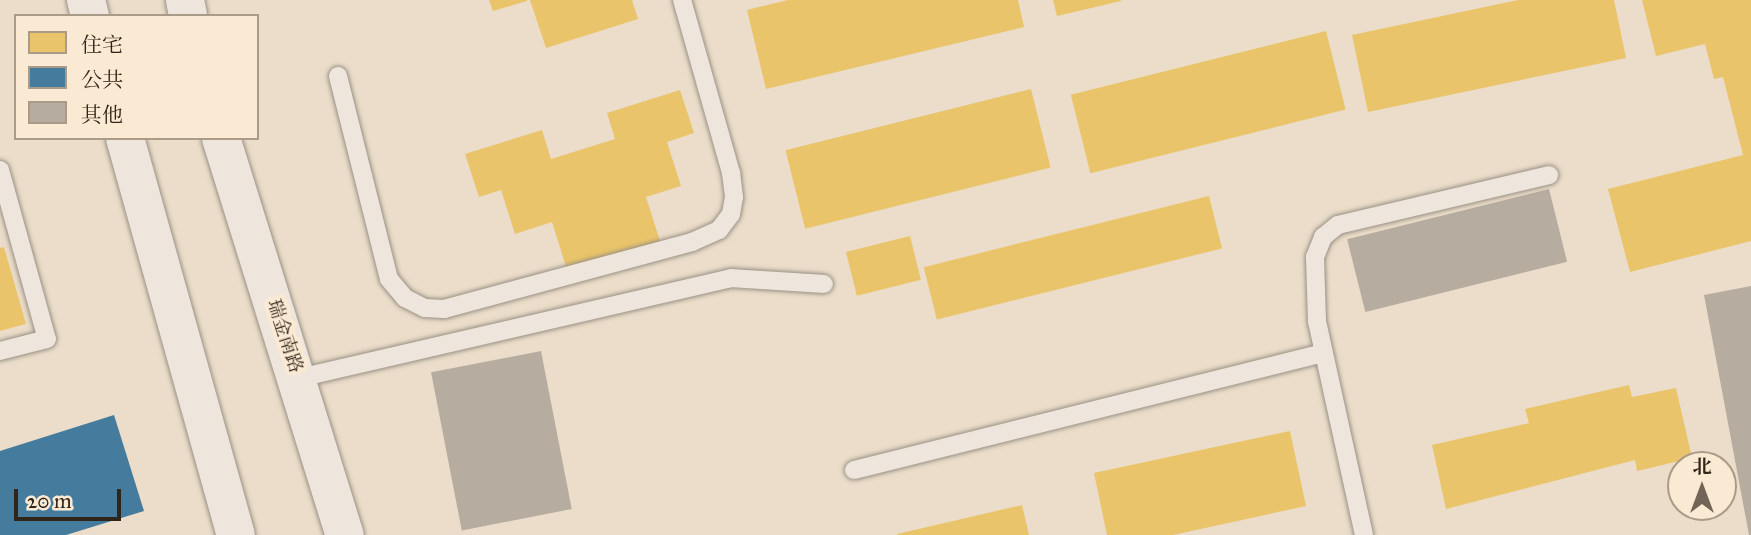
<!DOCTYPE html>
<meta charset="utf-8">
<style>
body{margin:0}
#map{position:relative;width:1751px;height:535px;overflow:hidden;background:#ebddc9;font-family:"IM FELL Great Primer","Noto Serif SC",serif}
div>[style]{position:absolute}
.homes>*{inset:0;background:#e9c46a;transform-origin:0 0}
.public>*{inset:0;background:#457b9d}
.building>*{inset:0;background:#b6ac9f;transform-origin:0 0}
.roads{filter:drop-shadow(0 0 2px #9a9185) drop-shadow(0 0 2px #9a9185)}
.lane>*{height:18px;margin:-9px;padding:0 9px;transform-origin:9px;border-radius:9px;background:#eee6dd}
.secondary>*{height:38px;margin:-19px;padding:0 19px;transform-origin:19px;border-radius:19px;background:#eee6dd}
span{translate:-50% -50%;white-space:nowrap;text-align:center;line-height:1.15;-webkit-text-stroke:7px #fbead3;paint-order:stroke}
.street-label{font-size:19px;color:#31251a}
.legend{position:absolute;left:14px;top:14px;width:245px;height:126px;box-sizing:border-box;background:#fbead3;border:2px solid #aa9b89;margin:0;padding:9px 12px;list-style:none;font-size:21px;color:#31251a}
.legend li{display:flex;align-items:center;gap:14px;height:35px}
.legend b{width:35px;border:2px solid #aa9b89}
.north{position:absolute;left:1667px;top:451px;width:70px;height:70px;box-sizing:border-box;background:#fbead3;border:2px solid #aa9b89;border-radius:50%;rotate:0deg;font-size:19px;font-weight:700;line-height:28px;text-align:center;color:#31251a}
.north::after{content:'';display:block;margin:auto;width:24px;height:32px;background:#726557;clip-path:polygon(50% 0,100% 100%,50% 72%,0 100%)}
.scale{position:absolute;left:14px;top:489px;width:107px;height:32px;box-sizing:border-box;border:4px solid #31251a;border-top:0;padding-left:9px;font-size:21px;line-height:24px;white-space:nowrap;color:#31251a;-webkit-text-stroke:5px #fbead3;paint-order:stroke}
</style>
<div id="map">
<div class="homes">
<i style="clip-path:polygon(489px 0,527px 0,527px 1px,493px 11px)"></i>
<i style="clip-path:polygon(530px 0,632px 0,638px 19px,546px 48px)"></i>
<i style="clip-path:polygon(788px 0,1018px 0,1024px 27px,766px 89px,747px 10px)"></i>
<i style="clip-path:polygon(1053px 0,1121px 0,1121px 1px,1057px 16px)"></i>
<i style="clip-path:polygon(1518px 0,1614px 0,1626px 58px,1368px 112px,1352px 35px)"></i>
<i style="clip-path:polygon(1642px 0,1751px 0,1751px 241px,1630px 272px,1608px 189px,1743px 155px,1723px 77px,1714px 79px,1705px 44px,1656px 56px)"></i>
<i style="left:1326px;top:31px;width:81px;height:263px;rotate:76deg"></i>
<i style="left:1031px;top:89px;width:81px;height:253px;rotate:76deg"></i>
<i style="clip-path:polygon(680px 90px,694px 133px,667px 142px,681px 186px,646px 197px,660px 241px,567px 270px,552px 222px,515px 234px,501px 190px,479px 197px,465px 154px,542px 130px,551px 159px,615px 139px,607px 113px)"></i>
<i style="left:1209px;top:196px;width:54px;height:294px;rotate:76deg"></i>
<i style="left:910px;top:236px;width:45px;height:66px;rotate:76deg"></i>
<i style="clip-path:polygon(4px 247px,26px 324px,0 331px,0 248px)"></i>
<i style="clip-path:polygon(1629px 385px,1632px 397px,1676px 388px,1692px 458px,1637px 471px,1635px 460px,1446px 509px,1432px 445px,1529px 423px,1525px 409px)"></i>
<i style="clip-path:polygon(1290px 431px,1306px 506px,1173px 535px,1107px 535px,1094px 473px)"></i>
<i style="clip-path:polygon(1022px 505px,1029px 535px,897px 535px,897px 534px)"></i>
</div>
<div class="public">
<i style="clip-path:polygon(114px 415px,144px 511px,66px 535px,0 535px,0 451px)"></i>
</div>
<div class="building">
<i style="left:1549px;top:189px;width:75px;height:208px;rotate:76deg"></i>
<i style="clip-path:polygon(1751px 286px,1751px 535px,1749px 535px,1704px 295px)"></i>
<i style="left:541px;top:351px;width:161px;height:112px;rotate:79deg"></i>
</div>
<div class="roads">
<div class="lane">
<i style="left:338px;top:76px;width:209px;rotate:75.9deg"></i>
<i style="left:389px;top:279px;width:25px;rotate:50deg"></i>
<i style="left:405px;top:298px;width:22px;rotate:27deg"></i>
<i style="left:425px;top:308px;width:19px;rotate:3deg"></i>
<i style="left:444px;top:309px;width:257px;rotate:-15.1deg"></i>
<i style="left:692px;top:242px;width:30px;rotate:-24deg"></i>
<i style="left:719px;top:230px;width:20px;rotate:-53deg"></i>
<i style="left:731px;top:214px;width:17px;rotate:-80deg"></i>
<i style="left:734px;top:197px;width:24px;rotate:-97deg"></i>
<i style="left:731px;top:173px;width:180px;rotate:-105.8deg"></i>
<i style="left:0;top:170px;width:175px;rotate:74.5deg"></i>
<i style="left:47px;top:339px;width:49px;rotate:165.7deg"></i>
<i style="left:299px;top:378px;width:443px;rotate:-13deg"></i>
<i style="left:731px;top:278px;width:93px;rotate:3.7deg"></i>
<i style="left:854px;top:470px;width:484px;rotate:-14deg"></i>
<i style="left:1364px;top:535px;width:219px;rotate:-102.4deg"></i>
<i style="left:1317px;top:321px;width:64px;rotate:-91.8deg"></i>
<i style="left:1315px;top:257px;width:22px;rotate:-68deg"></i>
<i style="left:1323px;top:237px;width:19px;rotate:-39deg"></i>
<i style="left:1338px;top:225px;width:217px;rotate:-13.3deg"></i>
</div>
<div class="secondary">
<i style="left:86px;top:0;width:16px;rotate:76deg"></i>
<i style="left:185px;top:0;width:16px;rotate:79deg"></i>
<i style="left:125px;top:138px;width:412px;rotate:74.4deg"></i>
<i style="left:221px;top:138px;width:416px;rotate:72.7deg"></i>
</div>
</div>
<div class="street-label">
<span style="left:285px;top:336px;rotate:72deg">瑞金南路</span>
</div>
<ul class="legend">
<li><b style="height:19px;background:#e9c46a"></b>住宅</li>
<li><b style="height:19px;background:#457b9d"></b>公共</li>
<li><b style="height:19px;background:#b6ac9f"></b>其他</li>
</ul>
<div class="north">北</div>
<div class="scale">20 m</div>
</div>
